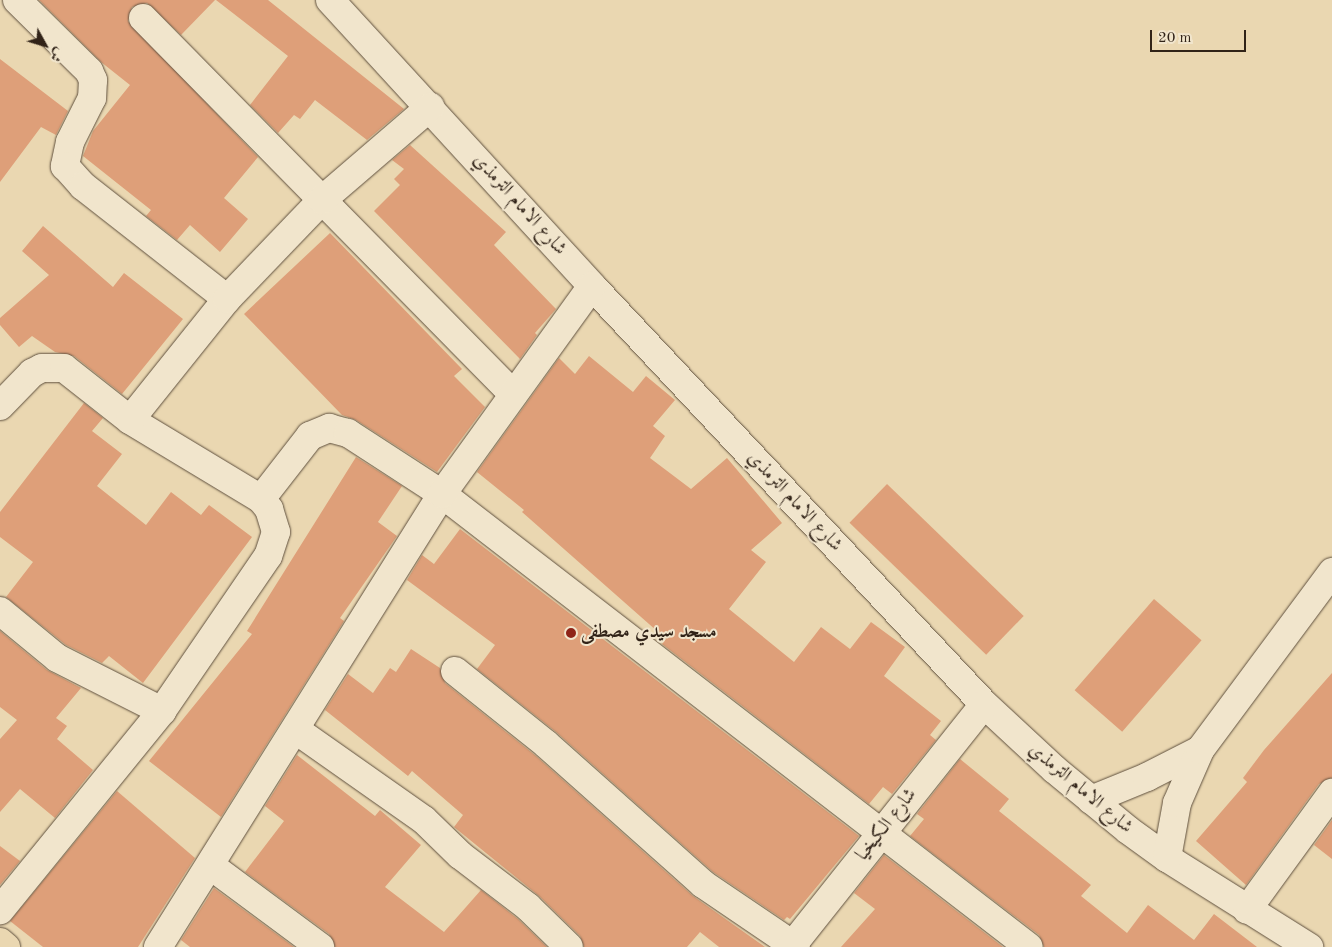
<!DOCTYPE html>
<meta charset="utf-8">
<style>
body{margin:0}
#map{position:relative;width:1332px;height:947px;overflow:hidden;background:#ead7b1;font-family:"Old Standard TT",Amiri,serif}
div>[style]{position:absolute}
.building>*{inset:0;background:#de9f79;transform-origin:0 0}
.roads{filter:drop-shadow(0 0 1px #5f503e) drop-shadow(0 0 1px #5f503e)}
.street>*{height:28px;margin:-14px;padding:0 14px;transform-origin:14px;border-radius:14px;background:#f1e5cc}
.primary>*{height:28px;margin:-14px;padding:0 14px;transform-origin:14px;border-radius:14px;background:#ead7b1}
.dots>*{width:14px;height:14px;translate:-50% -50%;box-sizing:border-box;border:2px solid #f1e5cc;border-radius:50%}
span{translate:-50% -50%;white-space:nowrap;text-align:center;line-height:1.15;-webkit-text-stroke:4px #f1e5cc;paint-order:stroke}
.street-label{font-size:19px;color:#312318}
.poi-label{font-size:19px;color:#312318;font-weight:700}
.left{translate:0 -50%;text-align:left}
.north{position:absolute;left:20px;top:20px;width:50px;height:50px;-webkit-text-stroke:4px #f1e5cc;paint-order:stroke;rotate:129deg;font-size:14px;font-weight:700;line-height:20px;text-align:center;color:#312318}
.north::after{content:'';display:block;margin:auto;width:18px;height:22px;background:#312318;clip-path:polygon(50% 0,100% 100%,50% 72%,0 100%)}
.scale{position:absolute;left:1150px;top:30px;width:96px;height:22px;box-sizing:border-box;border:2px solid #312318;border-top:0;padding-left:6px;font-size:15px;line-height:18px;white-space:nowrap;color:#312318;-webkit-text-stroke:4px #f1e5cc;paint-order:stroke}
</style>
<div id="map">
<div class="building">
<i style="clip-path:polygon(39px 0,215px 0,181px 35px,147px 3px,132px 7px,128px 21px,258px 157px,224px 198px,248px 219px,220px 252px,190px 225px,177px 240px,146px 216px,151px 210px,83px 156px,93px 131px,130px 85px,101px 62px)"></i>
<i style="clip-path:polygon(216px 0,268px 0,404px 109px,367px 140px,315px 100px,300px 119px,294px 115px,278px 133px,250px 105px,288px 56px)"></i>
<i style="clip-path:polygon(0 59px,68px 111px,56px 135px,41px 127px,0 182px)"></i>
<i style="clip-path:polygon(410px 145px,506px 232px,494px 245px,556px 309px,535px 333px,537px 335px,520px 359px,374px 211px,400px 185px,394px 179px,404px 169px,392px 160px)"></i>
<i style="clip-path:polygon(43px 226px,113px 287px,124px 273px,183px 319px,122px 394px,74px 356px,55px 352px,32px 336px,19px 347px,0 325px,0 318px,49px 275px,22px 251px)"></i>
<i style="clip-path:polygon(330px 233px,462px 369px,454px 376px,485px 407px,437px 472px,356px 420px,342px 415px,244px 314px)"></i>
<i style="clip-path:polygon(589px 356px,633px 392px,646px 376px,675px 400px,653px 426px,665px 436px,650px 458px,691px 489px,727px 458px,782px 523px,751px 550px,766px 562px,729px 609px,794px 662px,821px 627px,850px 649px,871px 622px,905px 647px,884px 676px,941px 721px,930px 735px,936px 740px,892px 794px,883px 787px,869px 804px,662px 644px,666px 639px,522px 512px,524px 510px,477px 472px,559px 358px,575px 374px)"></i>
<i style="clip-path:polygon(84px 403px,103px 418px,92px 431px,122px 454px,97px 486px,146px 525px,171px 492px,201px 515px,209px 505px,252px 537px,143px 683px,109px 656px,102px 663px,66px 645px,6px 597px,33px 562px,0 537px,0 512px)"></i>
<i style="clip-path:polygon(356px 457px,402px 486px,378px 522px,397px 536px,340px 618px,344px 621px,221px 817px,149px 761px,252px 634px,247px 631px)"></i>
<i style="left:887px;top:484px;width:190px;height:54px;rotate:44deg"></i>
<i style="clip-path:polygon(460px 529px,859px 836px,790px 919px,787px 917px,784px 920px,713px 872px,556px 732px,477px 669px,495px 645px,407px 580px,422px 555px,434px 564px)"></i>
<i style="left:1154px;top:599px;width:63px;height:121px;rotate:41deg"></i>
<i style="clip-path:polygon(0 631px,47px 670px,81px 688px,56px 718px,67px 726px,57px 739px,93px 770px,55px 818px,20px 789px,0 812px,0 739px,17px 720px,0 707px)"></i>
<i style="clip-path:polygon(411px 649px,440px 668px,445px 683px,536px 756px,693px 896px,765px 947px,719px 947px,700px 932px,687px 947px,584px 947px,580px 936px,539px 896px,454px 827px,463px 815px,412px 771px,408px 776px,325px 710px,348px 674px,373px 693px,390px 668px,396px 672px)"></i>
<i style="clip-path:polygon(1332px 673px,1332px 778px,1319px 784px,1246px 885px,1196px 841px,1247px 782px,1243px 778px,1264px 750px)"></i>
<i style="clip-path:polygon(297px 755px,375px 816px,380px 810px,421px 845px,385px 887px,444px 932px,481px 890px,518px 919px,547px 947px,335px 947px,329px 934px,245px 872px,284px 821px,265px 806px)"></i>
<i style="clip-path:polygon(960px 759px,1009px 799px,999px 811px,1091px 885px,1081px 896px,1127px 933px,1148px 905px,1194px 940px,1214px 914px,1257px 947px,1044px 947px,1039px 935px,910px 836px,924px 819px,917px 814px)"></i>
<i style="clip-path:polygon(117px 791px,195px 858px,138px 947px,43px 947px,10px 921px)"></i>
<i style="clip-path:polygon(1332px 820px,1332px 859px,1314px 845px)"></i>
<i style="clip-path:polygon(0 846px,20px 861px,0 885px)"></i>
<i style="clip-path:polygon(884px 855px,1003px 947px,841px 947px,875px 909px,854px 893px)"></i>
<i style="clip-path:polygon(214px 888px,294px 947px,190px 947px,181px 940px)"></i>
</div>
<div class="roads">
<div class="street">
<i style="left:17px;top:0;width:101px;rotate:44.6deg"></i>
<i style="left:89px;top:71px;width:10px;rotate:66deg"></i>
<i style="left:93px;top:80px;width:18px;rotate:93deg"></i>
<i style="left:92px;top:98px;width:49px;rotate:116.6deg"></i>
<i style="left:70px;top:142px;width:25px;rotate:102deg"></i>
<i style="left:65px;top:166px;width:27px;rotate:48deg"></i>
<i style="left:83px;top:186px;width:183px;rotate:38.1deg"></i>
<i style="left:330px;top:0;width:388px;rotate:47.5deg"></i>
<i style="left:592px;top:286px;width:573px;rotate:46.84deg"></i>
<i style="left:984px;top:704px;width:96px;rotate:42.9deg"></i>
<i style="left:1054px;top:769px;width:96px;rotate:39.5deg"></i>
<i style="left:1128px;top:830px;width:48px;rotate:35.7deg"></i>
<i style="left:1167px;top:858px;width:168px;rotate:32.1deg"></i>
<i style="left:143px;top:18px;width:528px;rotate:45.46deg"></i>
<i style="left:0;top:406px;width:46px;rotate:-45.9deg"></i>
<i style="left:32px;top:373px;width:11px;rotate:-27deg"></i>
<i style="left:42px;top:368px;width:22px"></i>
<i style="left:64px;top:368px;width:84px;rotate:38.2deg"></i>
<i style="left:130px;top:420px;width:153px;rotate:31.1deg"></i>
<i style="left:261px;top:499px;width:13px;rotate:51deg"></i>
<i style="left:269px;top:509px;width:24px;rotate:73deg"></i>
<i style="left:276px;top:532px;width:25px;rotate:108deg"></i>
<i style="left:268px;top:556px;width:188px;rotate:124.4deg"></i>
<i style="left:162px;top:711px;width:257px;rotate:129.1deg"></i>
<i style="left:130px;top:420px;width:155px;rotate:-51.3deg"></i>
<i style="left:227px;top:299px;width:137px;rotate:-46.2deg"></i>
<i style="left:322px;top:200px;width:143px;rotate:-40.7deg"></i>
<i style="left:261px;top:499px;width:80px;rotate:-52.1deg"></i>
<i style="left:310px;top:436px;width:21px;rotate:-23deg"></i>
<i style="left:329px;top:428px;width:20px;rotate:15deg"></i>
<i style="left:348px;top:433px;width:112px;rotate:33deg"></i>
<i style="left:442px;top:494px;width:741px;rotate:37.66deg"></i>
<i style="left:0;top:611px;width:74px;rotate:39.5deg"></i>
<i style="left:57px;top:658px;width:118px;rotate:26.8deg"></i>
<i style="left:455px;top:671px;width:117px;rotate:38.7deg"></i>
<i style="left:546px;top:744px;width:210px;rotate:41.7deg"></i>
<i style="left:703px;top:884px;width:112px;rotate:34.1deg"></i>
<i style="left:296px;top:730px;width:156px;rotate:35.1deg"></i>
<i style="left:424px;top:820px;width:50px;rotate:44.2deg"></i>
<i style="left:460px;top:855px;width:86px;rotate:37.4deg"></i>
<i style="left:528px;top:907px;width:57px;rotate:44.3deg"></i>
<i style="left:1091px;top:800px;width:61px;rotate:-22.3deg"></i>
<i style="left:1147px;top:777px;width:59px;rotate:-27deg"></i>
<i style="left:1167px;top:858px;width:56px;rotate:-79.7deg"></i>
<i style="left:1177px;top:803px;width:58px;rotate:-66.5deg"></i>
<i style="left:1200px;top:750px;width:222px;rotate:-53.4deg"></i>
<i style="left:211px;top:866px;width:136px;rotate:36.6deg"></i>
<i style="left:1247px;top:910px;width:145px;rotate:-54deg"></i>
<i style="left:158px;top:947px;width:535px;rotate:-57.92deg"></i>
<i style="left:442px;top:494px;width:256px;rotate:-54.2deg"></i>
<i style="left:791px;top:947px;width:310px;rotate:-51.5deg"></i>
</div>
<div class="primary">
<i style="left:0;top:942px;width:8px;rotate:40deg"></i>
</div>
</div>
<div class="dots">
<i style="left:571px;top:633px;background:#8f2418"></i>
</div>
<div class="street-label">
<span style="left:519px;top:205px;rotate:48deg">شارع الامام الترمذي</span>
<span style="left:794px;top:502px;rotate:47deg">شارع الامام الترمذي</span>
<span style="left:1080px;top:789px;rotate:40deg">شارع الامام الترمذي</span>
<span style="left:887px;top:825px;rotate:-52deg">شارع الكيخيا</span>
</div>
<div class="poi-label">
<span class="left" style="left:581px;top:633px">مسجد سيدي مصطفى</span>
</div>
<div class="north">ش</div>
<div class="scale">20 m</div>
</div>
